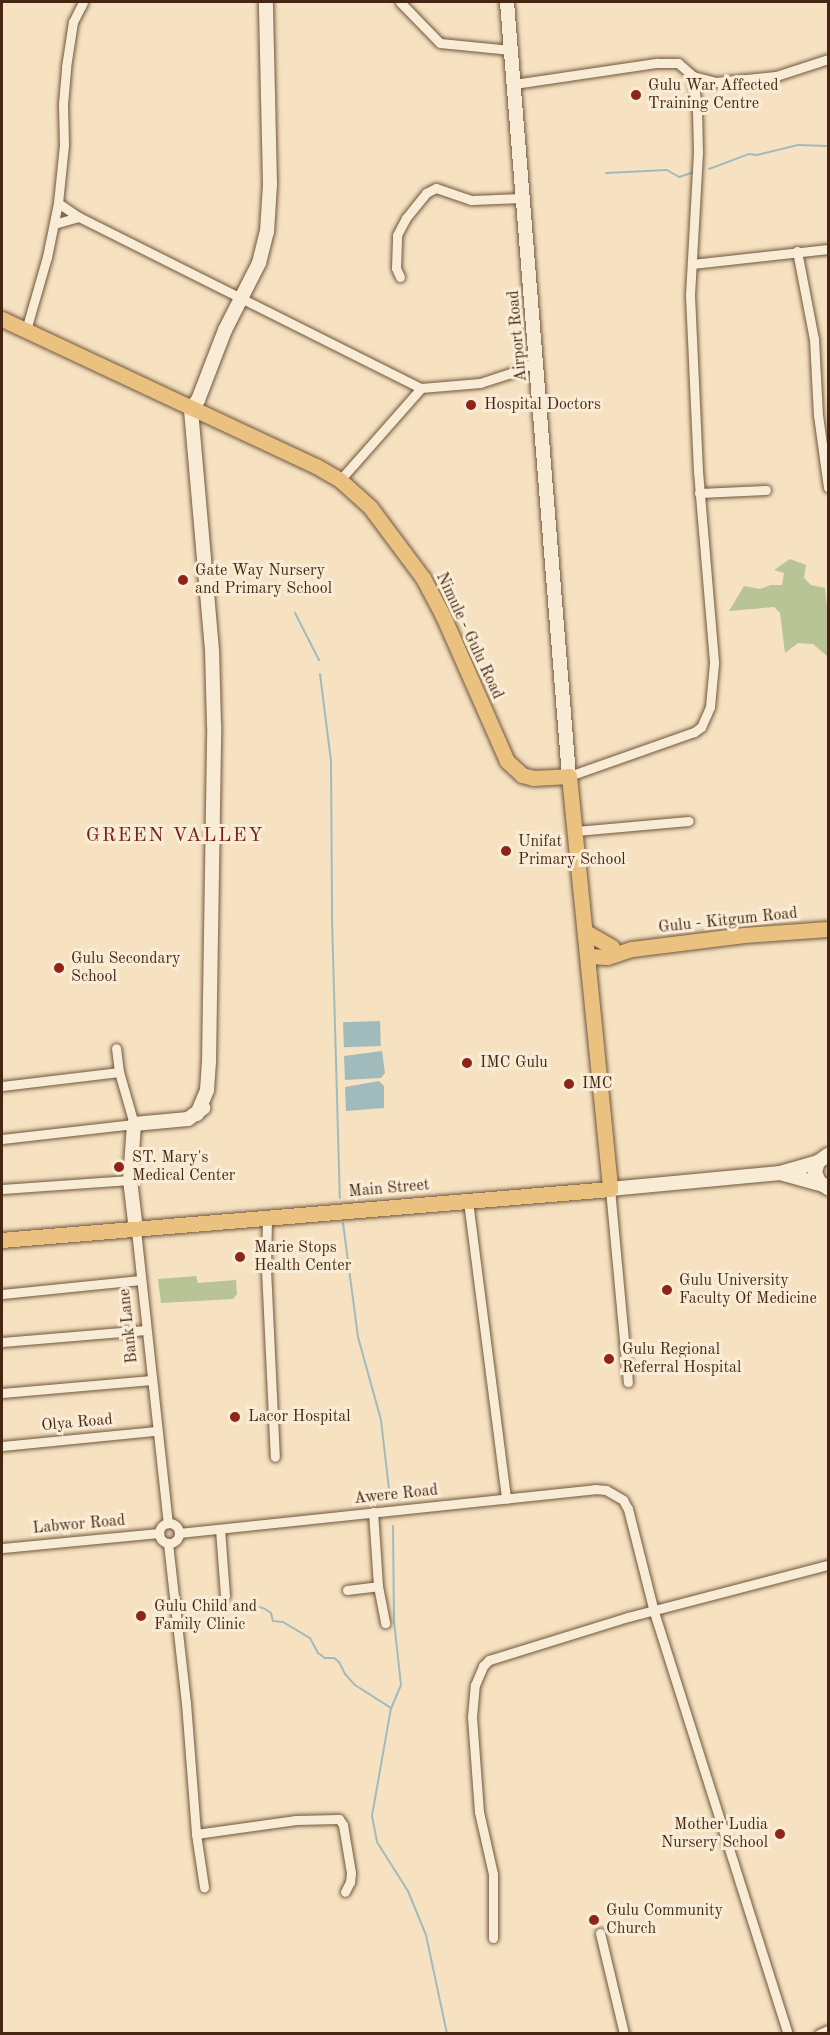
<!DOCTYPE html>
<style>
body{margin:0}
#map{position:relative;width:830px;height:2035px;overflow:hidden;background:#f6e2c0;font-family:"Old Standard TT",serif}
div>[style]{position:absolute}
.green>*{inset:0;background:#b8c495}
.water>*{inset:0;background:#a1bbbc;transform-origin:0 0}
.stream>*{height:2px;margin:-1px;padding:0 1px;transform-origin:1px;border-radius:1px;background:#a1bbbc}
.roads{filter:drop-shadow(0 0 2px #71553e) drop-shadow(0 0 2px #71553e)}
.street>*{height:9px;margin:-4.5px;padding:0 4.5px;transform-origin:4.5px;border-radius:4.5px;background:#f9ecd6}
.street>.ring{margin:-4.5px;padding:0;box-sizing:content-box;background:none;border:9px solid #f9ecd6;border-radius:50%}
.secondary>*{height:14px;margin:-7px;padding:0 7px;transform-origin:7px;border-radius:7px;background:#f9ecd6}
.primary>*{height:15px;margin:-7.5px;padding:0 7.5px;transform-origin:7.5px;border-radius:7.5px;background:#ebc180}
.dots>*{width:16px;height:16px;translate:-50% -50%;box-sizing:border-box;border:3px solid #f9ecd6;border-radius:50%}
span{translate:-50% -50%;white-space:nowrap;text-align:center;line-height:1.15;-webkit-text-stroke:6px #f9ecd6;paint-order:stroke}
.poi-label{font-size:16px;color:#452612}
.left{translate:0 -50%;text-align:left}
.right{translate:-100% -50%;text-align:right}
.street-label{font-size:16px;color:#452612}
.quarter-label{font-size:20px;color:#7a1f14;letter-spacing:1.5px}
.frame{position:absolute;inset:0;border:3px solid #452612;pointer-events:none}
</style>
<div id="map">
<div class="green">
<i style="clip-path:polygon(790px 559px,806px 565px,804px 578px,811px 585px,825px 588px,828px 615px,827px 656px,813px 644px,798px 643px,785px 653px,780px 613px,774px 607px,729px 611px,744px 586px,760px 589px,771px 585px,782px 585px,784px 573px,774px 570px)"></i>
<i style="clip-path:polygon(196px 1276px,198px 1283px,236px 1280px,237px 1294px,233px 1299px,161px 1303px,158px 1279px)"></i>
</div>
<div class="water">
<i style="left:380px;top:1021px;width:25px;height:37px;rotate:88deg"></i>
<i style="clip-path:polygon(382px 1051px,385px 1073px,381px 1078px,345px 1080px,344px 1056px)"></i>
<i style="clip-path:polygon(379px 1081px,384px 1086px,384px 1108px,346px 1111px,345px 1087px)"></i>
</div>
<div class="stream">
<i style="left:709px;top:169px;width:43px;rotate:-20.6deg"></i>
<i style="left:749px;top:154px;width:8px;rotate:7deg"></i>
<i style="left:757px;top:155px;width:42px;rotate:-13.7deg"></i>
<i style="left:798px;top:145px;width:30px;rotate:2deg"></i>
<i style="left:606px;top:173px;width:61px;rotate:-2.8deg"></i>
<i style="left:667px;top:170px;width:14px;rotate:30deg"></i>
<i style="left:679px;top:177px;width:16px;rotate:-18deg"></i>
<i style="left:295px;top:613px;width:53px;rotate:62.9deg"></i>
<i style="left:320px;top:674px;width:88px;rotate:82.8deg"></i>
<i style="left:331px;top:761px;width:157px;rotate:89.6deg"></i>
<i style="left:332px;top:918px;width:280px;rotate:88.4deg"></i>
<i style="left:343px;top:1223px;width:115px;rotate:82.5deg"></i>
<i style="left:358px;top:1337px;width:86px;rotate:74.5deg"></i>
<i style="left:381px;top:1420px;width:79px;rotate:83.4deg"></i>
<i style="left:393px;top:1526px;width:95px;rotate:89.4deg"></i>
<i style="left:394px;top:1621px;width:64px;rotate:83.8deg"></i>
<i style="left:401px;top:1685px;width:25px;rotate:113deg"></i>
<i style="left:391px;top:1708px;width:110px;rotate:100deg"></i>
<i style="left:372px;top:1816px;width:26px;rotate:79deg"></i>
<i style="left:377px;top:1842px;width:58px;rotate:57.7deg"></i>
<i style="left:408px;top:1891px;width:48px;rotate:67.8deg"></i>
<i style="left:426px;top:1935px;width:101px;rotate:78deg"></i>
<i style="left:247px;top:1603px;width:19px;rotate:18deg"></i>
<i style="left:265px;top:1609px;width:7px;rotate:34deg"></i>
<i style="left:271px;top:1613px;width:8px;rotate:76deg"></i>
<i style="left:273px;top:1621px;width:10px;rotate:6deg"></i>
<i style="left:283px;top:1622px;width:31px;rotate:31deg"></i>
<i style="left:310px;top:1638px;width:17px;rotate:62deg"></i>
<i style="left:318px;top:1653px;width:9px;rotate:36deg"></i>
<i style="left:325px;top:1658px;width:9px"></i>
<i style="left:334px;top:1658px;width:6px;rotate:39deg"></i>
<i style="left:339px;top:1662px;width:13px;rotate:63deg"></i>
<i style="left:345px;top:1674px;width:15px;rotate:48deg"></i>
<i style="left:355px;top:1685px;width:43px;rotate:32.6deg"></i>
</div>
<div class="roads">
<div class="street">
<i style="left:400px;top:2px;width:57px;rotate:45.7deg"></i>
<i style="left:440px;top:43px;width:71px;rotate:5.6deg"></i>
<i style="left:693px;top:76px;width:24px;rotate:15deg"></i>
<i style="left:716px;top:82px;width:60px;rotate:-5.7deg"></i>
<i style="left:776px;top:76px;width:55px;rotate:-18.1deg"></i>
<i style="left:514px;top:84px;width:145px;rotate:-8.4deg"></i>
<i style="left:657px;top:63px;width:21px"></i>
<i style="left:678px;top:63px;width:20px;rotate:41deg"></i>
<i style="left:693px;top:76px;width:35px;rotate:83deg"></i>
<i style="left:697px;top:111px;width:41px;rotate:88.6deg"></i>
<i style="left:698px;top:152px;width:143px;rotate:93.2deg"></i>
<i style="left:690px;top:295px;width:176px;rotate:87.4deg"></i>
<i style="left:698px;top:471px;width:193px;rotate:85.2deg"></i>
<i style="left:714px;top:663px;width:44px;rotate:95.2deg"></i>
<i style="left:710px;top:707px;width:22px;rotate:114deg"></i>
<i style="left:701px;top:727px;width:9px;rotate:144deg"></i>
<i style="left:694px;top:732px;width:133px;rotate:160.6deg"></i>
<i style="left:58px;top:203px;width:25px;rotate:34deg"></i>
<i style="left:79px;top:217px;width:382px;rotate:26.6deg"></i>
<i style="left:54px;top:224px;width:26px;rotate:-16deg"></i>
<i style="left:797px;top:251px;width:90px;rotate:79.1deg"></i>
<i style="left:814px;top:339px;width:76px;rotate:87deg"></i>
<i style="left:818px;top:415px;width:73px;rotate:82.1deg"></i>
<i style="left:692px;top:264px;width:137px;rotate:-6.3deg"></i>
<i style="left:400px;top:277px;width:10px;rotate:-114deg"></i>
<i style="left:396px;top:268px;width:33px;rotate:-88deg"></i>
<i style="left:397px;top:235px;width:19px;rotate:-62deg"></i>
<i style="left:406px;top:218px;width:32px;rotate:-51deg"></i>
<i style="left:426px;top:193px;width:11px;rotate:-27deg"></i>
<i style="left:436px;top:188px;width:37px;rotate:19deg"></i>
<i style="left:471px;top:200px;width:52px;rotate:-2.2deg"></i>
<i style="left:26px;top:330px;width:76px;rotate:-74deg"></i>
<i style="left:47px;top:257px;width:55px;rotate:-78.5deg"></i>
<i style="left:58px;top:203px;width:58px;rotate:-84.1deg"></i>
<i style="left:64px;top:145px;width:41px;rotate:-91.4deg"></i>
<i style="left:63px;top:104px;width:37px;rotate:-85deg"></i>
<i style="left:66px;top:67px;width:46px;rotate:-81.2deg"></i>
<i style="left:73px;top:22px;width:22px;rotate:-63deg"></i>
<i style="left:340px;top:480px;width:123px;rotate:-48.6deg"></i>
<i style="left:421px;top:388px;width:59px;rotate:-4.8deg"></i>
<i style="left:480px;top:383px;width:36px;rotate:-18deg"></i>
<i style="left:514px;top:372px;width:25px;rotate:-26deg"></i>
<i style="left:699px;top:493px;width:67px;rotate:-2.6deg"></i>
<i style="left:576px;top:831px;width:113px;rotate:-5.1deg"></i>
<i style="left:2px;top:1086px;width:118px;rotate:-6.8deg"></i>
<i style="left:2px;top:1139px;width:133px;rotate:-6.5deg"></i>
<i style="left:134px;top:1124px;width:54px;rotate:-106.1deg"></i>
<i style="left:119px;top:1072px;width:24px;rotate:-97deg"></i>
<i style="left:2px;top:1189px;width:128px;rotate:-4deg"></i>
<i style="left:610px;top:1189px;width:194px;rotate:84.7deg"></i>
<i style="left:468px;top:1201px;width:300px;rotate:82.7deg"></i>
<i style="left:267px;top:1217px;width:52px;rotate:91.1deg"></i>
<i style="left:266px;top:1269px;width:188px;rotate:87.3deg"></i>
<i style="left:136px;top:1230px;width:295px;rotate:83.8deg"></i>
<i style="left:2px;top:1294px;width:139px;rotate:-5.8deg"></i>
<i style="left:2px;top:1342px;width:144px;rotate:-4.8deg"></i>
<i style="left:2px;top:1393px;width:150px;rotate:-5deg"></i>
<i style="left:2px;top:1446px;width:155px;rotate:-5.6deg"></i>
<i style="left:373px;top:1512px;width:74px;rotate:86.1deg"></i>
<i style="left:378px;top:1586px;width:38px;rotate:79deg"></i>
<i class="ring" style="left:159px;top:1523px;width:11px;height:11px"></i>
<i style="left:220px;top:1529px;width:67px;rotate:85.7deg"></i>
<i style="left:179px;top:1533px;width:418px;rotate:-6deg"></i>
<i style="left:595px;top:1489px;width:11px;rotate:5deg"></i>
<i style="left:606px;top:1490px;width:20px;rotate:30deg"></i>
<i style="left:623px;top:1500px;width:10px;rotate:61deg"></i>
<i style="left:628px;top:1509px;width:106px;rotate:75.8deg"></i>
<i style="left:654px;top:1612px;width:443px;rotate:72.4deg"></i>
<i style="left:168px;top:1543px;width:161px;rotate:83.6deg"></i>
<i style="left:186px;top:1703px;width:131px;rotate:85.6deg"></i>
<i style="left:196px;top:1834px;width:54px;rotate:81.4deg"></i>
<i style="left:2px;top:1548px;width:158px;rotate:-5.5deg"></i>
<i style="left:347px;top:1590px;width:31px;rotate:-7deg"></i>
<i style="left:196px;top:1834px;width:101px;rotate:-8deg"></i>
<i style="left:296px;top:1820px;width:43px;rotate:-1.3deg"></i>
<i style="left:339px;top:1819px;width:7px;rotate:56deg"></i>
<i style="left:343px;top:1825px;width:49px;rotate:80.5deg"></i>
<i style="left:351px;top:1873px;width:9px;rotate:96deg"></i>
<i style="left:350px;top:1882px;width:11px;rotate:117deg"></i>
<i style="left:600px;top:1933px;width:104px;rotate:76.6deg"></i>
<i style="left:493px;top:1938px;width:64px;rotate:-90deg"></i>
<i style="left:493px;top:1874px;width:64px;rotate:-102.7deg"></i>
<i style="left:479px;top:1812px;width:95px;rotate:-94.2deg"></i>
<i style="left:472px;top:1717px;width:32px;rotate:-85deg"></i>
<i style="left:475px;top:1685px;width:21px;rotate:-67deg"></i>
<i style="left:483px;top:1666px;width:8px;rotate:-45deg"></i>
<i style="left:489px;top:1660px;width:145px;rotate:-17.2deg"></i>
<i style="left:628px;top:1617px;width:207px;rotate:-14.6deg"></i>
<i style="left:819px;top:2034px;width:10px;rotate:-24deg"></i>
</div>
<div class="secondary">
<i style="left:507px;top:2px;width:776px;rotate:85.42deg"></i>
<i style="left:197px;top:1114px;width:26px;rotate:-67deg"></i>
<i style="left:207px;top:1090px;width:28px;rotate:-86deg"></i>
<i style="left:209px;top:1062px;width:337px;rotate:-89.1deg"></i>
<i style="left:214px;top:725px;width:75px;rotate:-91.5deg"></i>
<i style="left:212px;top:650px;width:243px;rotate:-95deg"></i>
<i style="left:191px;top:408px;width:11px;rotate:-49deg"></i>
<i style="left:198px;top:400px;width:75px;rotate:-68.9deg"></i>
<i style="left:225px;top:330px;width:75px;rotate:-63.1deg"></i>
<i style="left:259px;top:263px;width:32px;rotate:-76deg"></i>
<i style="left:267px;top:232px;width:48px;rotate:-86.4deg"></i>
<i style="left:270px;top:184px;width:182px;rotate:-91.3deg"></i>
<i style="left:828px;top:1155px;width:12px;rotate:145deg"></i>
<i style="left:818px;top:1162px;width:10px;rotate:107deg"></i>
<i style="left:815px;top:1172px;width:11px;rotate:68deg"></i>
<i style="left:819px;top:1182px;width:11px;rotate:34deg"></i>
<i style="left:780px;top:1173px;width:45px;rotate:15.6deg"></i>
<i style="left:610px;top:1189px;width:171px;rotate:-5.4deg"></i>
<i style="left:780px;top:1173px;width:40px;rotate:-16deg"></i>
<i style="left:136px;top:1230px;width:50px;rotate:-96.8deg"></i>
<i style="left:130px;top:1180px;width:56px;rotate:-85.9deg"></i>
<i style="left:134px;top:1124px;width:54px;rotate:-5.3deg"></i>
<i style="left:188px;top:1119px;width:19px;rotate:-36deg"></i>
</div>
<div class="primary">
<i style="left:2px;top:319px;width:347px;rotate:25.1deg"></i>
<i style="left:316px;top:466px;width:28px;rotate:30deg"></i>
<i style="left:340px;top:480px;width:40px;rotate:42deg"></i>
<i style="left:370px;top:507px;width:89px;rotate:53.3deg"></i>
<i style="left:423px;top:578px;width:43px;rotate:62.2deg"></i>
<i style="left:443px;top:616px;width:158px;rotate:66.2deg"></i>
<i style="left:507px;top:761px;width:21px;rotate:43deg"></i>
<i style="left:522px;top:775px;width:11px;rotate:15deg"></i>
<i style="left:533px;top:778px;width:36px;rotate:-3deg"></i>
<i style="left:569px;top:776px;width:415px;rotate:84.3deg"></i>
<i style="left:610px;top:1189px;width:610px;rotate:175.21deg"></i>
<i style="left:586px;top:932px;width:30px;rotate:30deg"></i>
<i style="left:588px;top:956px;width:19px;rotate:3deg"></i>
<i style="left:607px;top:957px;width:26px;rotate:-18deg"></i>
<i style="left:632px;top:949px;width:113px;rotate:-7.1deg"></i>
<i style="left:744px;top:935px;width:84px;rotate:-4.1deg"></i>
</div>
</div>
<div class="dots">
<i style="left:636px;top:95px;background:#8f2418"></i>
<i style="left:471px;top:405px;background:#8f2418"></i>
<i style="left:183px;top:580px;background:#8f2418"></i>
<i style="left:506px;top:851px;background:#8f2418"></i>
<i style="left:59px;top:968px;background:#8f2418"></i>
<i style="left:467px;top:1063px;background:#8f2418"></i>
<i style="left:569px;top:1084px;background:#8f2418"></i>
<i style="left:119px;top:1167px;background:#8f2418"></i>
<i style="left:240px;top:1257px;background:#8f2418"></i>
<i style="left:667px;top:1290px;background:#8f2418"></i>
<i style="left:609px;top:1359px;background:#8f2418"></i>
<i style="left:235px;top:1417px;background:#8f2418"></i>
<i style="left:141px;top:1616px;background:#8f2418"></i>
<i style="left:780px;top:1834px;background:#8f2418"></i>
<i style="left:594px;top:1920px;background:#8f2418"></i>
</div>
<div class="poi-label">
<span class="left" style="left:648px;top:95px">Gulu War Affected<br>Training Centre</span>
<span class="left" style="left:484px;top:405px">Hospital Doctors</span>
<span class="left" style="left:195px;top:580px">Gate Way Nursery<br>and Primary School</span>
<span class="left" style="left:518px;top:851px">Unifat<br>Primary School</span>
<span class="left" style="left:71px;top:968px">Gulu Secondary<br>School</span>
<span class="left" style="left:480px;top:1063px">IMC Gulu</span>
<span class="left" style="left:582px;top:1084px">IMC</span>
<span class="left" style="left:132px;top:1167px">ST. Mary's<br>Medical Center</span>
<span class="left" style="left:254px;top:1257px">Marie Stops<br>Health Center</span>
<span class="left" style="left:679px;top:1290px">Gulu University<br>Faculty Of Medicine</span>
<span class="left" style="left:622px;top:1359px">Gulu Regional<br>Referral Hospital</span>
<span class="left" style="left:248px;top:1417px">Lacor Hospital</span>
<span class="left" style="left:154px;top:1616px">Gulu Child and<br>Family Clinic</span>
<span class="right" style="left:768px;top:1834px">Mother Ludia<br>Nursery School</span>
<span class="left" style="left:606px;top:1920px">Gulu Community<br>Church</span>
</div>
<div class="street-label">
<span style="left:518px;top:336px;rotate:-95deg">Airport Road</span>
<span style="left:469px;top:636px;rotate:65deg">Nimule - Gulu Road</span>
<span style="left:728px;top:921px;rotate:-6deg">Gulu - Kitgum Road</span>
<span style="left:389px;top:1189px;rotate:-5deg">Main Street</span>
<span style="left:129px;top:1326px;rotate:-96deg">Bank Lane</span>
<span style="left:77px;top:1423px;rotate:-5deg">Olya Road</span>
<span style="left:396px;top:1495px;rotate:-6deg">Awere Road</span>
<span style="left:79px;top:1525px;rotate:-5deg">Labwor Road</span>
</div>
<div class="quarter-label">
<span style="left:175px;top:836px">GREEN VALLEY</span>
</div>
<div class="frame"></div>
</div>
